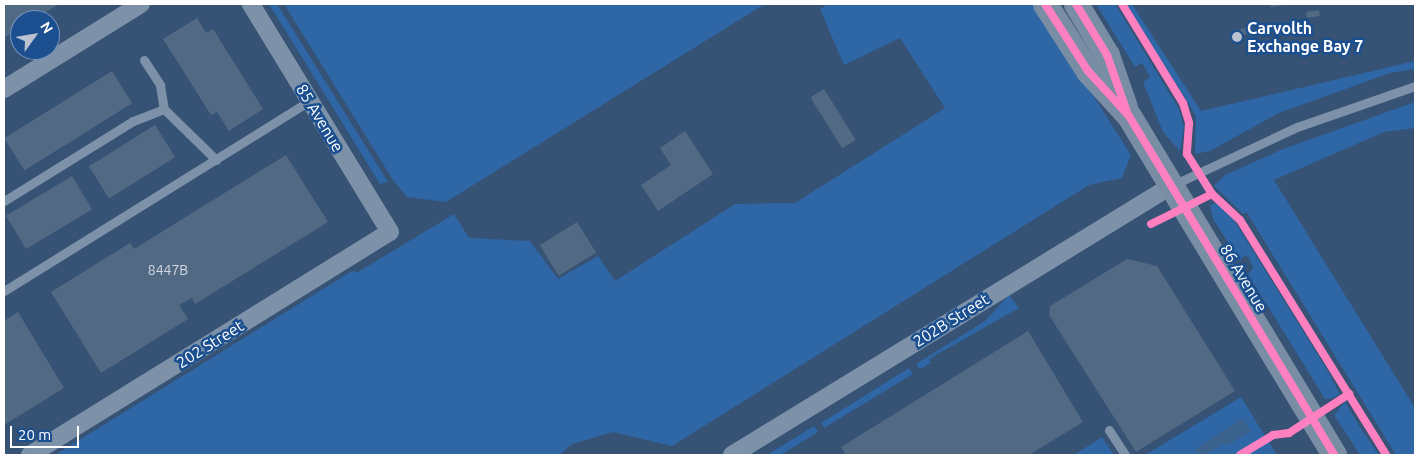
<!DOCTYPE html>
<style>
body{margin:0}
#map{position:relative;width:1419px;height:459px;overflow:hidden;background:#365274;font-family:Ubuntu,sans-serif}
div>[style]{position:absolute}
.green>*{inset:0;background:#2f66a5}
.water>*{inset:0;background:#3b618d}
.building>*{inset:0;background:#526984;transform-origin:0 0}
.lane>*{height:9px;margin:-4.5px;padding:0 4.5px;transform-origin:4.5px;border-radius:4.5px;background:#7d92a8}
.street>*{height:18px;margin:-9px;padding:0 9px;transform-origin:9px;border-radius:9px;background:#7d92a8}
.secondary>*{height:25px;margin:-12.5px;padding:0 12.5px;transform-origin:12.5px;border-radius:12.5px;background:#798da4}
.cycleway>*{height:8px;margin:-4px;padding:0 4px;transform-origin:4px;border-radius:4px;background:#ff80c0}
.dots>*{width:14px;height:14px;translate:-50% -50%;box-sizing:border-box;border:2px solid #1b4f8f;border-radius:50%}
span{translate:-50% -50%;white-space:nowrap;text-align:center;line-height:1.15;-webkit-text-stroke:5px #1b4f8f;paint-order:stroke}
.number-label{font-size:14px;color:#d4dae0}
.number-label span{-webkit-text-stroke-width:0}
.poi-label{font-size:16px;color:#fff;font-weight:700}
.left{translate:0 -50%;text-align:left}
.street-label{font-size:16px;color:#fff}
.frame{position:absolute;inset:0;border:5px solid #fff;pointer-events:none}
.north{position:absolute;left:10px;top:10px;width:50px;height:50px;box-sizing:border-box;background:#1b4f8f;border:1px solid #7695bc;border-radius:50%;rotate:58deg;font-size:14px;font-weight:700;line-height:20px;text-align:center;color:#fff}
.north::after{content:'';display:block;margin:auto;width:18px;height:22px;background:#b9c2ce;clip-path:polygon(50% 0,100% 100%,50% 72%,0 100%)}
.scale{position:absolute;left:10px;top:426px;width:69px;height:22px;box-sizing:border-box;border:2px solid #fff;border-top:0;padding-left:6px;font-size:15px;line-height:18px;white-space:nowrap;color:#fff;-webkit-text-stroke:4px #1b4f8f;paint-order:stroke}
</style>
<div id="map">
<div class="green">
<i style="clip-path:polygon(269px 4px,277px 4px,388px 182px,380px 184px)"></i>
<i style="clip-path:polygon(284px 4px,765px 4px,446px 202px,407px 197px,393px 180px)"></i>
<i style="clip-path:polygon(828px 4px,1035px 4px,1131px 155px,1122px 178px,1089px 185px,672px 446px,613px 432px,572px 444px,559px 455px,55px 455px,352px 271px,358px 272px,454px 214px,469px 238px,530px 241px,558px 279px,598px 256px,615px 281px,735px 204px,795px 203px,945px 108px,900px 38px,844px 65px,820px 9px)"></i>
<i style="clip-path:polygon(1096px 4px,1115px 4px,1179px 109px,1184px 127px,1180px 151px,1163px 132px,1143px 82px,1150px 77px,1145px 68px,1142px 63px,1135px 67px)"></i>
<i style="clip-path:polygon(1125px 4px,1132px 4px,1201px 111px,1415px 61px,1415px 69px,1390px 73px,1279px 113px,1210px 151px,1195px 154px,1196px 116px)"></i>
<i style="clip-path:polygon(1415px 102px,1415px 128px,1384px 132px,1274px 180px,1415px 408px,1415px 455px,1396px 455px,1247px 213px,1243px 214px,1214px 186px,1225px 175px,1283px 149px)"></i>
<i style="clip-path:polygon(1217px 203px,1232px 217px,1326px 368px,1340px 394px,1333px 398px,1325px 399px,1248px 274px,1253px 268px,1249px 258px,1245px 255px,1240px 261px,1213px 219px,1210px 205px)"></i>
<i style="clip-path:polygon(1009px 295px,1019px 308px,929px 359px,931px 363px,920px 369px,916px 364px,985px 321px)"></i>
<i style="clip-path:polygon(909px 368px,913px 374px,824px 428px,821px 423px)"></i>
<i style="clip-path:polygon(1241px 397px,1277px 455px,1145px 455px)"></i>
<i style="clip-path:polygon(1345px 402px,1360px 427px,1379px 455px,1360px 455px,1334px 415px)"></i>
<i style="clip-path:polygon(814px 426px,818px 432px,781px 455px,767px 455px)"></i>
<i style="clip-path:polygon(1102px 437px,1114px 455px,1074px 455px)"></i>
</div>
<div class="water">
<i style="clip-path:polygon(1243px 418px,1251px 431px,1226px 446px,1224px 443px,1205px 455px,1198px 454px,1195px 449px)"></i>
</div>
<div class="building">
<i style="clip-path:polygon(4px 4px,59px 4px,33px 20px,20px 20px,20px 28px,4px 38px)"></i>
<i style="clip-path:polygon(1271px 4px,1285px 4px,1285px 5px,1271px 7px)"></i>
<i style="left:1319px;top:10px;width:6px;height:13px;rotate:81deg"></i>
<i style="clip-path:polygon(197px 18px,206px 33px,213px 29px,263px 109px,229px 131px,217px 112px,211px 115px,163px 39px)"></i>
<i style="left:1253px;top:27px;width:6px;height:13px;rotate:81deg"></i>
<i style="left:112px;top:71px;width:38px;height:127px;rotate:58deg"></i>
<i style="left:824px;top:89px;width:60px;height:16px;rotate:58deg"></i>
<i style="left:155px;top:125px;width:38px;height:78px;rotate:58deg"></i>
<i style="clip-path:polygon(685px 131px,713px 174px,658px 211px,641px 185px,671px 165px,660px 148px)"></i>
<i style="clip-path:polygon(286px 155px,328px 222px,195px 304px,192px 298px,179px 305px,188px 319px,101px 373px,51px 292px,130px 243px,134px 249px)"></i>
<i style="left:72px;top:176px;width:39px;height:77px;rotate:59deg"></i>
<i style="left:577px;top:222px;width:36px;height:44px;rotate:58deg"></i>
<i style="clip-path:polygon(1127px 259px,1157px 266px,1235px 391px,1136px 452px,1049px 315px,1050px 306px)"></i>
<i style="clip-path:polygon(18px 312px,64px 388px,4px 425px,4px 321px)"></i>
<i style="clip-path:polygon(1028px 331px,1083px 422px,1029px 455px,846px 455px,841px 447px)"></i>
</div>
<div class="lane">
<i style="left:144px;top:60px;width:30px;rotate:57deg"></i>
<i style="left:160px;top:85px;width:24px;rotate:81deg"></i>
<i style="left:1173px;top:185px;width:137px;rotate:-25.1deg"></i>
<i style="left:1297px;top:127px;width:125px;rotate:-19.2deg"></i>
<i style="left:4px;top:201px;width:152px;rotate:-31.8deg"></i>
<i style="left:133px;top:121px;width:33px;rotate:-21deg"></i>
<i style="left:164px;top:109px;width:73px;rotate:44.4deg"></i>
<i style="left:4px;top:291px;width:359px;rotate:-31.9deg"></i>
<i style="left:1109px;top:430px;width:30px;rotate:57deg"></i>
</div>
<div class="street">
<i style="left:4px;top:89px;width:161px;rotate:-31.8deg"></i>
<i style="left:30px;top:455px;width:423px;rotate:-31.8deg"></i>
<i style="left:390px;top:232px;width:267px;rotate:-121.4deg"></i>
<i style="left:732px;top:455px;width:515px;rotate:-31.5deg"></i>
</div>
<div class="secondary">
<i style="left:1045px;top:4px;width:80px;rotate:57.3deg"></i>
<i style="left:1088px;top:71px;width:61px;rotate:47.7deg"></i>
<i style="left:1129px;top:116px;width:396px;rotate:58.8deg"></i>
<i style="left:1076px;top:4px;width:60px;rotate:58.7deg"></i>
<i style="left:1107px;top:55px;width:55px;rotate:70.9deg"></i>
</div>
<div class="cycleway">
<i style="left:1045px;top:4px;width:80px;rotate:57.3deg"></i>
<i style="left:1088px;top:71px;width:61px;rotate:47.7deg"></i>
<i style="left:1129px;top:116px;width:396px;rotate:58.8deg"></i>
<i style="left:1076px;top:4px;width:60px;rotate:58.7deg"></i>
<i style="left:1107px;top:55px;width:60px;rotate:70.7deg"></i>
<i style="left:1122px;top:4px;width:116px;rotate:58.4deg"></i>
<i style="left:1183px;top:103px;width:21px;rotate:73deg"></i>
<i style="left:1189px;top:123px;width:31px;rotate:94deg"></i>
<i style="left:1187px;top:154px;width:47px;rotate:58deg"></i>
<i style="left:1212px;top:194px;width:38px;rotate:43deg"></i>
<i style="left:1240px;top:220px;width:277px;rotate:58.1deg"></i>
<i style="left:1151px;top:224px;width:68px;rotate:-26.2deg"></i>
<i style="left:1240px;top:455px;width:39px;rotate:-31deg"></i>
<i style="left:1273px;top:435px;width:16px;rotate:-7deg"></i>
<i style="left:1289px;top:433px;width:72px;rotate:-33deg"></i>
</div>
<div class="dots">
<i style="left:1237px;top:37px;background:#b9c2ce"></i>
</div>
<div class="number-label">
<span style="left:168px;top:270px">8447B</span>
</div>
<div class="poi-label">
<span class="left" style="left:1247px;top:37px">Carvolth<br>Exchange Bay 7</span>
</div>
<div class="street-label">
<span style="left:320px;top:118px;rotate:59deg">85 Avenue</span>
<span style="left:1244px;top:278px;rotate:59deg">86 Avenue</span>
<span style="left:951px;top:320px;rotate:-32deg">202B Street</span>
<span style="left:210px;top:344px;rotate:-32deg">202 Street</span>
</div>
<div class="frame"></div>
<div class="north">N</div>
<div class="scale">20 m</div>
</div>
